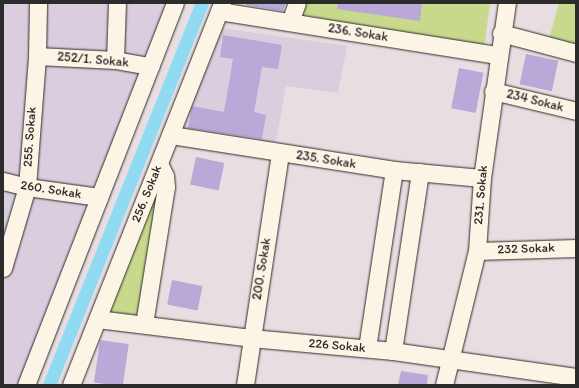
<!DOCTYPE html>
<style>
body{margin:0}
#map{position:relative;width:579px;height:388px;overflow:hidden;background:#e8dee1;font-family:Itim,sans-serif}
div>[style]{position:absolute}
.built>*{inset:0;background:#dacede}
.green>*{inset:0;background:#c8d98d}
.canal>*{height:13px;margin:-6.5px;padding:0 6.5px;transform-origin:6.5px;border-radius:6.5px;background:#90dbf1}
.building>*{inset:0;background:#b9a8d8;transform-origin:0 0}
.roads{filter:drop-shadow(0 0 1px #2b2b2b) drop-shadow(0 0 1px #2b2b2b)}
.minor>*{height:17px;margin:-8.5px;padding:0 8.5px;transform-origin:8.5px;border-radius:8.5px;background:#fcf5e5}
span{translate:-50% -50%;white-space:nowrap;text-align:center;line-height:1.15;-webkit-text-stroke:3px #fcf5e5;paint-order:stroke}
.street-label{font-size:13px;color:#2b2b2b}
.frame{position:absolute;inset:0;border:4px solid #2b2b2b;pointer-events:none}
</style>
<div id="map">
<div class="built">
<i style="clip-path:polygon(3px 3px,168px 3px,18px 385px,3px 385px)"></i>
<i style="clip-path:polygon(222px 28px,347px 46px,338px 93px,286px 86px,275px 147px,180px 131px)"></i>
</div>
<div class="green">
<i style="clip-path:polygon(303px 3px,490px 3px,484px 50px,300px 15px)"></i>
<i style="clip-path:polygon(559px 3px,576px 3px,576px 49px,549px 39px)"></i>
<i style="clip-path:polygon(154px 195px,159px 196px,137px 318px,106px 314px)"></i>
</div>
<div class="canal">
<i style="left:49px;top:385px;width:412px;rotate:-68.2deg"></i>
</div>
<div class="building">
<i style="clip-path:polygon(247px 3px,286px 3px,283px 11px,246px 5px)"></i>
<i style="clip-path:polygon(338px 3px,422px 3px,420px 21px,337px 9px)"></i>
<i style="clip-path:polygon(223px 35px,282px 45px,278px 69px,262px 67px,254px 112px,266px 115px,262px 139px,188px 128px,192px 106px,224px 112px,233px 59px,220px 57px)"></i>
<i style="left:526px;top:54px;width:33px;height:31px;rotate:12deg"></i>
<i style="left:459px;top:68px;width:25px;height:41px;rotate:11deg"></i>
<i style="left:196px;top:157px;width:29px;height:28px;rotate:12deg"></i>
<i style="left:172px;top:280px;width:31px;height:25px;rotate:11deg"></i>
<i style="left:100px;top:340px;width:29px;height:43px;rotate:8deg"></i>
<i style="clip-path:polygon(401px 371px,428px 375px,427px 385px,398px 385px)"></i>
</div>
<div class="roads">
<div class="minor">
<i style="left:219px;top:11px;width:282px;rotate:9deg"></i>
<i style="left:290px;top:22px;width:20px;rotate:-70deg"></i>
<i style="left:501px;top:33px;width:78px;rotate:14.9deg"></i>
<i style="left:37px;top:56px;width:78px;rotate:2.9deg"></i>
<i style="left:115px;top:60px;width:36px;rotate:10deg"></i>
<i style="left:115px;top:60px;width:57px;rotate:-88deg"></i>
<i style="left:493px;top:91px;width:85px;rotate:13.5deg"></i>
<i style="left:171px;top:135px;width:226px;rotate:8.9deg"></i>
<i style="left:394px;top:170px;width:88px;rotate:5.2deg"></i>
<i style="left:3px;top:181px;width:25px;rotate:14deg"></i>
<i style="left:27px;top:187px;width:73px;rotate:7.9deg"></i>
<i style="left:477px;top:251px;width:99px;rotate:-1.7deg"></i>
<i style="left:3px;top:268px;width:84px;rotate:-73.5deg"></i>
<i style="left:27px;top:187px;width:131px;rotate:-85.6deg"></i>
<i style="left:37px;top:56px;width:53px;rotate:-88.9deg"></i>
<i style="left:97px;top:319px;width:155px;rotate:7deg"></i>
<i style="left:251px;top:338px;width:143px;rotate:5.2deg"></i>
<i style="left:393px;top:351px;width:185px;rotate:8.1deg"></i>
<i style="left:144px;top:324px;width:139px;rotate:-80.9deg"></i>
<i style="left:166px;top:187px;width:11px;rotate:-95deg"></i>
<i style="left:165px;top:176px;width:14px;rotate:-115deg"></i>
<i style="left:367px;top:348px;width:180px;rotate:-81.4deg"></i>
<i style="left:393px;top:351px;width:181px;rotate:-81.4deg"></i>
<i style="left:26px;top:385px;width:410px;rotate:-68.7deg"></i>
<i style="left:71px;top:385px;width:411px;rotate:-68.4deg"></i>
<i style="left:245px;top:385px;width:235px;rotate:-81.4deg"></i>
<i style="left:444px;top:385px;width:138px;rotate:-76.2deg"></i>
<i style="left:477px;top:251px;width:73px;rotate:-86.1deg"></i>
<i style="left:482px;top:178px;width:177px;rotate:-81.9deg"></i>
</div>
</div>
<div class="street-label">
<span style="left:358px;top:33px;rotate:9deg">236. Sokak</span>
<span style="left:93px;top:60px;rotate:5deg">252/1. Sokak</span>
<span style="left:535px;top:101px;rotate:14deg">234 Sokak</span>
<span style="left:30px;top:137px;rotate:-86deg">255. Sokak</span>
<span style="left:326px;top:160px;rotate:9deg">235. Sokak</span>
<span style="left:51px;top:190px;rotate:9deg">260. Sokak</span>
<span style="left:147px;top:194px;rotate:-68deg">256. Sokak</span>
<span style="left:481px;top:195px;rotate:-85deg">231. Sokak</span>
<span style="left:526px;top:249px;rotate:-2deg">232 Sokak</span>
<span style="left:262px;top:269px;rotate:-81deg">200. Sokak</span>
<span style="left:337px;top:346px;rotate:5deg">226 Sokak</span>
</div>
<div class="frame"></div>
</div>
